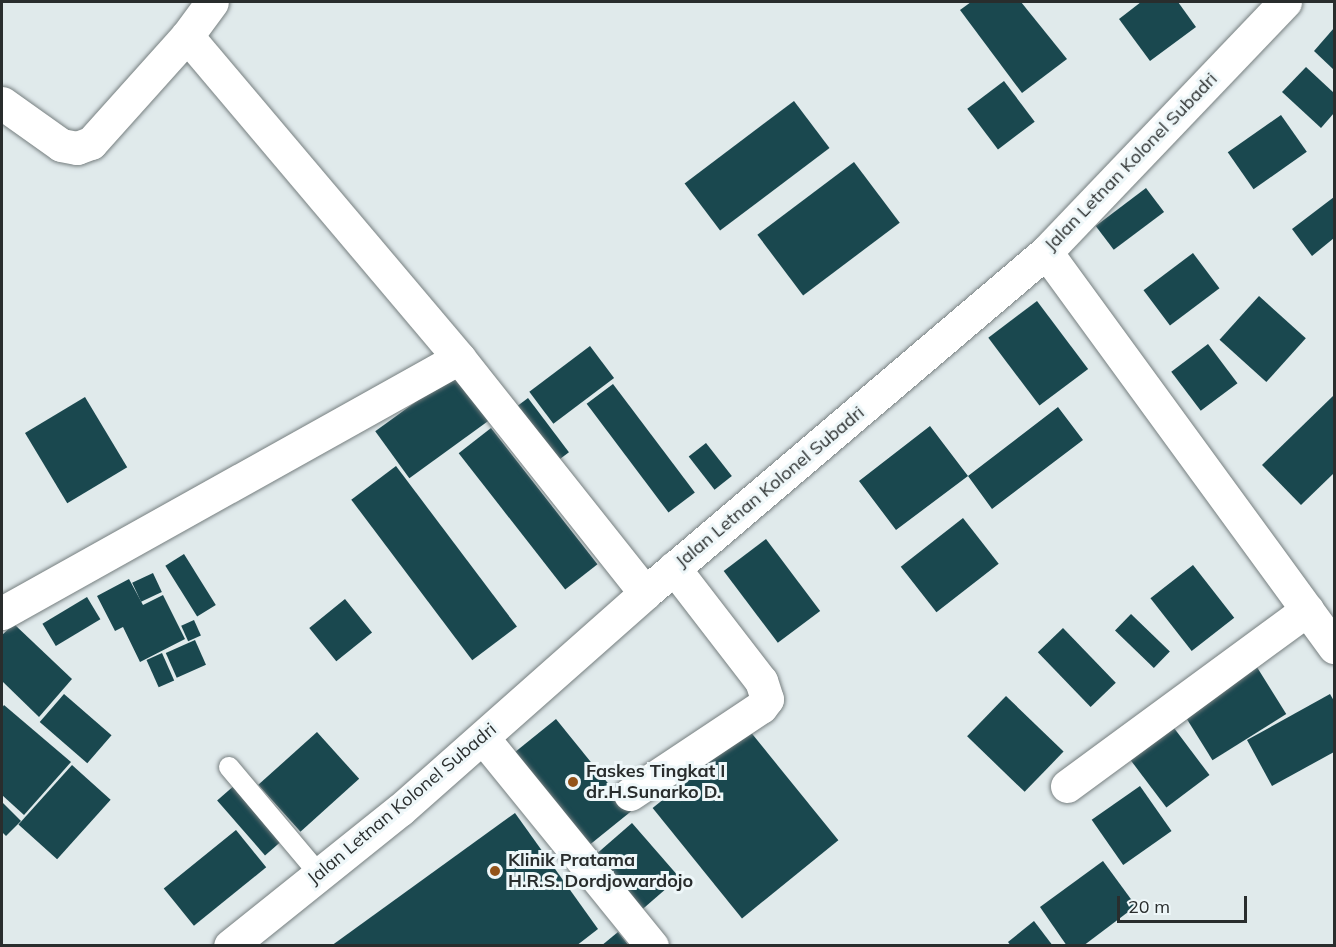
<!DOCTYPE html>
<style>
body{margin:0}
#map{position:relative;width:1336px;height:947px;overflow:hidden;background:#e0eaeb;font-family:Mulish,sans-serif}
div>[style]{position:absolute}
.building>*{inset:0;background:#1a484f;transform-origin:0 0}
.roads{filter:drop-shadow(0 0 2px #767f80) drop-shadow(0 0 2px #767f80)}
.lane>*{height:20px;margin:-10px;padding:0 10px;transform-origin:10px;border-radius:10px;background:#fff}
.street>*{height:33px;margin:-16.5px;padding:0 16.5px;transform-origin:16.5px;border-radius:16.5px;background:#fff}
.secondary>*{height:33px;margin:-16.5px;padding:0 16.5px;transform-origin:16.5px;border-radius:16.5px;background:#fff}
.dots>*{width:16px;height:16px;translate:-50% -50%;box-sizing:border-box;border:3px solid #eef7f9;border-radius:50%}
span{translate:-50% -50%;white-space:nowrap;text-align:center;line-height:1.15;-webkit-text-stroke:6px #eef7f9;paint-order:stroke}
.street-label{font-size:18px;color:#292d2d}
.poi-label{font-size:18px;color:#292d2d;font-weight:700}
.left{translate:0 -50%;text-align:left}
.frame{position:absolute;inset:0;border:3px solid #292d2d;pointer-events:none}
.scale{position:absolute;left:1117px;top:896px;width:130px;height:27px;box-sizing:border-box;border:3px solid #292d2d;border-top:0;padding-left:8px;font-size:18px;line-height:21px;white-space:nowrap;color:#292d2d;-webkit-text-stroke:4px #eef7f9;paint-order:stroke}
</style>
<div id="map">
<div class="building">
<i style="clip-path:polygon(971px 2px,1021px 2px,1067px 59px,1022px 93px,960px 10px)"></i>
<i style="clip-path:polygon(1141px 2px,1178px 2px,1196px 27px,1150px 61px,1119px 19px)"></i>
<i style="clip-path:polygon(1334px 28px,1334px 70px,1314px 51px)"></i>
<i style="clip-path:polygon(1306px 67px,1334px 93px,1334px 113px,1321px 128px,1282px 92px)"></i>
<i style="left:1004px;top:81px;width:51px;height:46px;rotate:53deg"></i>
<i style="left:794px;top:101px;width:59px;height:137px;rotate:53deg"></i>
<i style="left:1281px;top:115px;width:45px;height:65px;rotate:55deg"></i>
<i style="left:854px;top:162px;width:76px;height:121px;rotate:53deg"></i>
<i style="left:1146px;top:188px;width:30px;height:63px;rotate:53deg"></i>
<i style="clip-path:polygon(1334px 197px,1334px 238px,1312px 256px,1292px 229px)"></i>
<i style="left:1193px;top:253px;width:44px;height:62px;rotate:53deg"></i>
<i style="left:1259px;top:296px;width:63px;height:59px;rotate:42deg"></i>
<i style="left:1037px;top:301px;width:85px;height:61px;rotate:53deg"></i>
<i style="left:1208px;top:344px;width:49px;height:46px;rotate:53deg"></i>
<i style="left:590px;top:346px;width:40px;height:76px;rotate:53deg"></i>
<i style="left:461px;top:369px;width:58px;height:106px;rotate:54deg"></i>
<i style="left:613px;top:384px;width:136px;height:33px;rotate:53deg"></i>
<i style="clip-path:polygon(1334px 395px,1334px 473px,1301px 505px,1262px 465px)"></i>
<i style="left:85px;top:397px;width:82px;height:70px;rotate:59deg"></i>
<i style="left:528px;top:398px;width:68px;height:24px;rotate:53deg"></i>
<i style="clip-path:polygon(1058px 407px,1083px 440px,992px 509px,968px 476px,896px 530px,859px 481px,930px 426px,968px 476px)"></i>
<i style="left:491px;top:428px;width:173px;height:41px;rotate:52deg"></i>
<i style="left:706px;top:443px;width:42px;height:22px;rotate:52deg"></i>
<i style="left:396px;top:466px;width:201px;height:56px;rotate:53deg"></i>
<i style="left:963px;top:518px;width:58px;height:79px;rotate:52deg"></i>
<i style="left:766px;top:539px;width:90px;height:53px;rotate:53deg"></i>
<i style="left:184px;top:554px;width:60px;height:22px;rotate:58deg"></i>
<i style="left:1193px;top:565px;width:67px;height:54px;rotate:52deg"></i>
<i style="left:153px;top:573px;width:21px;height:23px;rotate:65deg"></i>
<i style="clip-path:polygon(129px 579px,143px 605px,163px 595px,185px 639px,140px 662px,123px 627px,115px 631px,97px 596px)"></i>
<i style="left:87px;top:597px;width:26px;height:52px;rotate:59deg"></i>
<i style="left:345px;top:599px;width:43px;height:46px;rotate:51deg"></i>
<i style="left:1131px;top:614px;width:54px;height:23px;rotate:44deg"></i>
<i style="left:194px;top:620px;width:17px;height:14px;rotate:66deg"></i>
<i style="clip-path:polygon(14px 624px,72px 679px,39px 717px,2px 681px,2px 635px)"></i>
<i style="left:1063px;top:628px;width:76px;height:35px;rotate:46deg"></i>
<i style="left:195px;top:640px;width:27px;height:32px;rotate:66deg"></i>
<i style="left:162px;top:653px;width:30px;height:17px;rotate:66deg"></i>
<i style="left:1255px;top:664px;width:59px;height:87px;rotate:58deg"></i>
<i style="left:64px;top:694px;width:63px;height:37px;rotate:41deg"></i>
<i style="clip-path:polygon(1330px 694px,1334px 701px,1334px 752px,1272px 786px,1247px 740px)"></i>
<i style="left:1006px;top:696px;width:80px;height:56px;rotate:44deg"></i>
<i style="clip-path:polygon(4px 705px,71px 762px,24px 815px,2px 795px,2px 708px)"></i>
<i style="left:556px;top:719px;width:119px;height:53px;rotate:51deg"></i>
<i style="left:1171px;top:724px;width:64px;height:54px;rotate:53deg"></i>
<i style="left:749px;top:730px;width:142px;height:124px;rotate:51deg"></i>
<i style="left:317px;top:732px;width:63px;height:79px;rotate:48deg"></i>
<i style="left:72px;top:765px;width:52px;height:80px;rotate:42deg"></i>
<i style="left:236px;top:784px;width:73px;height:25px;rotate:49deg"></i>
<i style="left:1140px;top:786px;width:55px;height:59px;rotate:55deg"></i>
<i style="clip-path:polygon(2px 802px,21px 821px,6px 836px,2px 832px)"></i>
<i style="clip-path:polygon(515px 813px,598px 929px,576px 946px,331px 946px)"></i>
<i style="left:632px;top:823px;width:72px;height:51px;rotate:49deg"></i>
<i style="left:236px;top:830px;width:48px;height:93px;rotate:51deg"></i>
<i style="clip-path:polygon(1103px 861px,1136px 906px,1083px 946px,1067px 946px,1040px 907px)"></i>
<i style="clip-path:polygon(1034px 921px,1053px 946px,1011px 946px,1008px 942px)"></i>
<i style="clip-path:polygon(618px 932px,629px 946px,601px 946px)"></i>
</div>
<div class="roads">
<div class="lane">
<i style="left:229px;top:767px;width:140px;rotate:49.9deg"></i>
</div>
<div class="street">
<i style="left:187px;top:36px;width:422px;rotate:49.8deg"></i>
<i style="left:459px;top:358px;width:300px;rotate:51.6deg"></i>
<i style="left:2px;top:103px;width:72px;rotate:35.4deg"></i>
<i style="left:61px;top:145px;width:16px;rotate:11deg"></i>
<i style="left:77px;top:148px;width:15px;rotate:-20deg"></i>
<i style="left:91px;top:143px;width:144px;rotate:-48.1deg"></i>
<i style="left:187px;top:36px;width:42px;rotate:-53.7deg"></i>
<i style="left:1046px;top:252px;width:489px;rotate:53.9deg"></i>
<i style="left:2px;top:613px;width:523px;rotate:-29.16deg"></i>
<i style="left:483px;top:738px;width:268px;rotate:50.9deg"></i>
<i style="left:1067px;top:786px;width:298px;rotate:-36.3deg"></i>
<i style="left:630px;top:794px;width:157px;rotate:-33.6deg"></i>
<i style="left:761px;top:707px;width:10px;rotate:-53deg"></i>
<i style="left:767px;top:699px;width:19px;rotate:-108deg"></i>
<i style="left:761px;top:681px;width:143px;rotate:-127.6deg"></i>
</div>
<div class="secondary">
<i style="left:230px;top:946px;width:218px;rotate:-38.7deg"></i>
<i style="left:400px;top:810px;width:327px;rotate:-41.5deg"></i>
<i style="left:645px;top:593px;width:526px;rotate:-40.38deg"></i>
<i style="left:1046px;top:252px;width:346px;rotate:-46.3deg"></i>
</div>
</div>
<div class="dots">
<i style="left:573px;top:782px;background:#93541a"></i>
<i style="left:495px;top:871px;background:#93541a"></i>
</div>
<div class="street-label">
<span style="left:1131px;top:162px;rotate:-46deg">Jalan Letnan Kolonel Subadri</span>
<span style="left:770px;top:487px;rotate:-40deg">Jalan Letnan Kolonel Subadri</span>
<span style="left:402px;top:804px;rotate:-40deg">Jalan Letnan Kolonel Subadri</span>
</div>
<div class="poi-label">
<span class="left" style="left:586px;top:782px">Faskes Tingkat I<br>dr.H.Sunarko D.</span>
<span class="left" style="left:508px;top:871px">Klinik Pratama<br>H.R.S. Dordjowardojo</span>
</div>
<div class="frame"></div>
<div class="scale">20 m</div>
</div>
